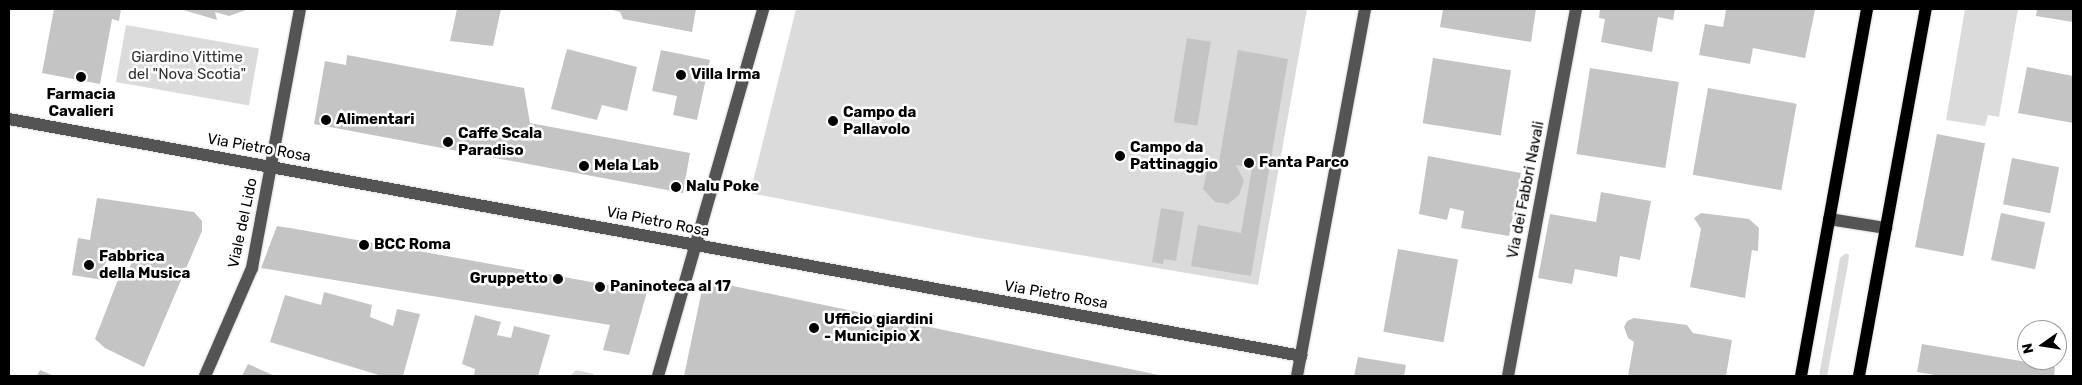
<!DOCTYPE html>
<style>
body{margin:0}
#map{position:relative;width:2082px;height:385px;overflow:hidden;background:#fff;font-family:Rubik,sans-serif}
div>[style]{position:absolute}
.green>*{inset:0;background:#dbdbdb;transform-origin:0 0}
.building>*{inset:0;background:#c4c4c4;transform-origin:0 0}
.roads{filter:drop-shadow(0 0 1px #dbdbdb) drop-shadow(0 0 1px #dbdbdb)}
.minor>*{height:12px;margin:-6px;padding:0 6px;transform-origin:6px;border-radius:6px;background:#545454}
.major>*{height:12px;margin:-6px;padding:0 6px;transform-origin:6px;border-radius:6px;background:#000}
.dots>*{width:14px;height:14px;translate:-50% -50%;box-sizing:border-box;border:2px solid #fff;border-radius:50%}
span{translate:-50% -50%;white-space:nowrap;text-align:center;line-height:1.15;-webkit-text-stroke:5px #fff;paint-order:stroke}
.park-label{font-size:15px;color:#323232}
.poi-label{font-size:15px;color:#000;font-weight:700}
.left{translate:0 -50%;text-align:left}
.right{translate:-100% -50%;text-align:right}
.street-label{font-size:15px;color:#000}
.frame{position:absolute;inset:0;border:10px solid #000;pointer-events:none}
.north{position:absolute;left:2017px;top:320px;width:50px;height:50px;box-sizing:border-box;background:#fff;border:1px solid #999;border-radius:50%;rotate:257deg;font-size:14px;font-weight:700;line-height:20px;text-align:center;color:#000}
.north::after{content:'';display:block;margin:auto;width:18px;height:22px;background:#000;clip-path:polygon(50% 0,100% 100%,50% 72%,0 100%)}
</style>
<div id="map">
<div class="green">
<i style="clip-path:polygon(796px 9px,1307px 9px,1258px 285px,979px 238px,750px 193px)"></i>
<i style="clip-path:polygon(1965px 9px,2018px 9px,1999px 117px,1988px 115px,1985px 126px,1946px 120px)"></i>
<i style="left:126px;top:25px;width:135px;height:58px;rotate:10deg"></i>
<i style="clip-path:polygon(1846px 253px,1849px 255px,1848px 264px,1827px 376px,1819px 376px,1840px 258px)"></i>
<i style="clip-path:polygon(576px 370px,594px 374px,593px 376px,570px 376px)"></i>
</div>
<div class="building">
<i style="clip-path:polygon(54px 9px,121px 9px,119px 21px,112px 19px,100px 84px,42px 73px)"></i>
<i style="clip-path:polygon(180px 9px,249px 9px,229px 16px,215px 12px,217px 20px)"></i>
<i style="clip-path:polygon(457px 9px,501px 9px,493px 46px,450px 41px)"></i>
<i style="clip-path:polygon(609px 9px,696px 9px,692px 32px,623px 19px,620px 12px)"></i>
<i style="clip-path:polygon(1443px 9px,1536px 9px,1531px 42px,1440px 27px)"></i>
<i style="clip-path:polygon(1600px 9px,1675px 9px,1673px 20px,1658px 17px,1652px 52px,1601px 42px,1605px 19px,1599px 18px)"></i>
<i style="clip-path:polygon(1721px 9px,1815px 10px,1805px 58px,1753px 48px,1750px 64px,1699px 55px,1705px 24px,1723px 27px,1726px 10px)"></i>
<i style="clip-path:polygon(2037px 9px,2073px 9px,2073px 22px,2036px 16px)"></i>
<i style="left:1187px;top:38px;width:24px;height:85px;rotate:9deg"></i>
<i style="clip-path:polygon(567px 49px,637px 67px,627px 111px,602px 105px,597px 120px,551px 109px)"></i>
<i style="clip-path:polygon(661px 50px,710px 60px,697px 120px,673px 115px,677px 96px,652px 91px)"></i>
<i style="clip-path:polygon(1238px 50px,1288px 59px,1251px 276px,1191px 266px,1198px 225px,1241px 233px,1252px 168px,1236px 165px,1244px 181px,1239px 195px,1228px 204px,1215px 202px,1203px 189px,1207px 171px,1219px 162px)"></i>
<i style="clip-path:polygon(347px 55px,524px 88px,530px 123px,690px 153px,683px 193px,314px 124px,325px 61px,346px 65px)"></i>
<i style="left:1433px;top:58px;width:79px;height:66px;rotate:9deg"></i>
<i style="clip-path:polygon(2027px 67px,2073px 76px,2073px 123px,2018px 113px)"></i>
<i style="left:1590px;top:68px;width:90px;height:87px;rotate:9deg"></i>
<i style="left:1708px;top:88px;width:90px;height:88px;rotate:10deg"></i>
<i style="left:1937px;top:134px;width:49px;height:115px;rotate:11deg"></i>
<i style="clip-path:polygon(1428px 156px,1521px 173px,1509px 236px,1461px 228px,1464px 211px,1450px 208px,1447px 220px,1419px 214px)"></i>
<i style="left:2012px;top:158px;width:48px;height:47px;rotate:11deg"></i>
<i style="clip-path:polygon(1601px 192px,1651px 201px,1640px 260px,1620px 256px,1617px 277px,1575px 269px,1572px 284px,1538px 278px,1550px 214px,1596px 222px)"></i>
<i style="clip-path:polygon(97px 198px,194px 212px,202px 221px,202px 231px,144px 367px,105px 348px,95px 339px,119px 277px,125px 279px,133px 259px,129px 252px,108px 248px,103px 280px,72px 275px,78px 238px,90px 240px)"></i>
<i style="clip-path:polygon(1161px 208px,1184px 212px,1176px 261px,1164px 259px,1163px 264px,1152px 262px)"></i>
<i style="clip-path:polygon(1701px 213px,1749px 219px,1759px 228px,1758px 251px,1752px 250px,1745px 298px,1690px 287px,1701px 229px,1694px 218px)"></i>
<i style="left:2001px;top:213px;width:45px;height:48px;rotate:12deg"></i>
<i style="clip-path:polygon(277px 226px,296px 229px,647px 292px,629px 355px,603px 350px,610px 325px,261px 268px)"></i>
<i style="left:1398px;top:249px;width:61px;height:84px;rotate:10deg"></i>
<i style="clip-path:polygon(704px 280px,1159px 375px,1159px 376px,684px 376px)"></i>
<i style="clip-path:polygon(324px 292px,372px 305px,370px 317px,393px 326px,397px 309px,420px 314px,403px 376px,382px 376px,270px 342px,285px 295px,321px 305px)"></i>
<i style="clip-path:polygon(475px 315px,501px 322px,497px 335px,511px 338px,514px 326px,550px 335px,538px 376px,474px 376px,475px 369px,462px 364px)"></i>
<i style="clip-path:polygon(1634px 318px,1687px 325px,1693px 333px,1732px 340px,1726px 376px,1628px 376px,1634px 342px,1628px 338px,1624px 327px,1627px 321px)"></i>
<i style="clip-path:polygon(1922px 344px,2055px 367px,2054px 376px,1941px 376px,1917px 372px)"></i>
<i style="clip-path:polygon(1358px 357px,1406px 365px,1404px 376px,1354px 376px)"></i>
<i style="clip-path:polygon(248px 364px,275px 376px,242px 376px)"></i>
<i style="clip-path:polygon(40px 370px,54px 376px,37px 376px)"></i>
</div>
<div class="roads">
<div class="minor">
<i style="left:9px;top:119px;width:1314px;rotate:10.39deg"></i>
<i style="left:1829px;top:219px;width:58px;rotate:9deg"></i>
<i style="left:205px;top:376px;width:118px;rotate:-66.5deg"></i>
<i style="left:252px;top:268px;width:263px;rotate:-79.5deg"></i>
<i style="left:658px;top:376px;width:382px;rotate:-74deg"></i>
<i style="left:1297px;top:376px;width:373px;rotate:-79.5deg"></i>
<i style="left:1508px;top:376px;width:373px;rotate:-79.5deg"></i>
</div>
<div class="major">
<i style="left:1801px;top:376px;width:373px;rotate:-79.8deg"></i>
<i style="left:1859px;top:376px;width:373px;rotate:-79.7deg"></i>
</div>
</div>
<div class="dots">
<i style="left:681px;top:75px;background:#000"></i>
<i style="left:81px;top:77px;background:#000"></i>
<i style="left:326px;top:120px;background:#000"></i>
<i style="left:833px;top:121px;background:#000"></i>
<i style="left:448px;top:142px;background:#000"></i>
<i style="left:1120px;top:156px;background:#000"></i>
<i style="left:1249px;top:163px;background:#000"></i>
<i style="left:584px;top:166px;background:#000"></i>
<i style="left:676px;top:187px;background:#000"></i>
<i style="left:364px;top:245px;background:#000"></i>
<i style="left:89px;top:265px;background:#000"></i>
<i style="left:558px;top:279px;background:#000"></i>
<i style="left:600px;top:287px;background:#000"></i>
<i style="left:814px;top:328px;background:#000"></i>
</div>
<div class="park-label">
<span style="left:187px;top:66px">Giardino Vittime<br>del "Nova Scotia"</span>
</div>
<div class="poi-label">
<span class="left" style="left:691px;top:75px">Villa Irma</span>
<span style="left:81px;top:103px">Farmacia<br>Cavalieri</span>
<span class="left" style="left:843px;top:121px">Campo da<br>Pallavolo</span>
<span class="left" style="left:336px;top:120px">Alimentari</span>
<span class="left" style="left:458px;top:142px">Caffe Scala<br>Paradiso</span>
<span class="left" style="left:1130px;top:156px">Campo da<br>Pattinaggio</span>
<span class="left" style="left:1259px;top:163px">Fanta Parco</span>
<span class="left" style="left:594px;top:166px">Mela Lab</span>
<span class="left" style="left:686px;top:187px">Nalu Poke</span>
<span class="left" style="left:374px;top:245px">BCC Roma</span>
<span class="left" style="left:99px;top:265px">Fabbrica<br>della Musica</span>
<span class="right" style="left:548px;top:279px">Gruppetto</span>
<span class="left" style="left:610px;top:287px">Paninoteca al 17</span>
<span class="left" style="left:824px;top:328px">Ufficio giardini<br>- Municipio X</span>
</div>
<div class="street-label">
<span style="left:259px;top:148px;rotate:10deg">Via Pietro Rosa</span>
<span style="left:1526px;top:190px;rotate:-79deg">Via dei Fabbri Navali</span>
<span style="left:658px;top:222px;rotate:11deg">Via Pietro Rosa</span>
<span style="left:243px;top:223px;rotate:-78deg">Viale del Lido</span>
<span style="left:1056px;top:295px;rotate:10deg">Via Pietro Rosa</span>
</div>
<div class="frame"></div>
<div class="north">N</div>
</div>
